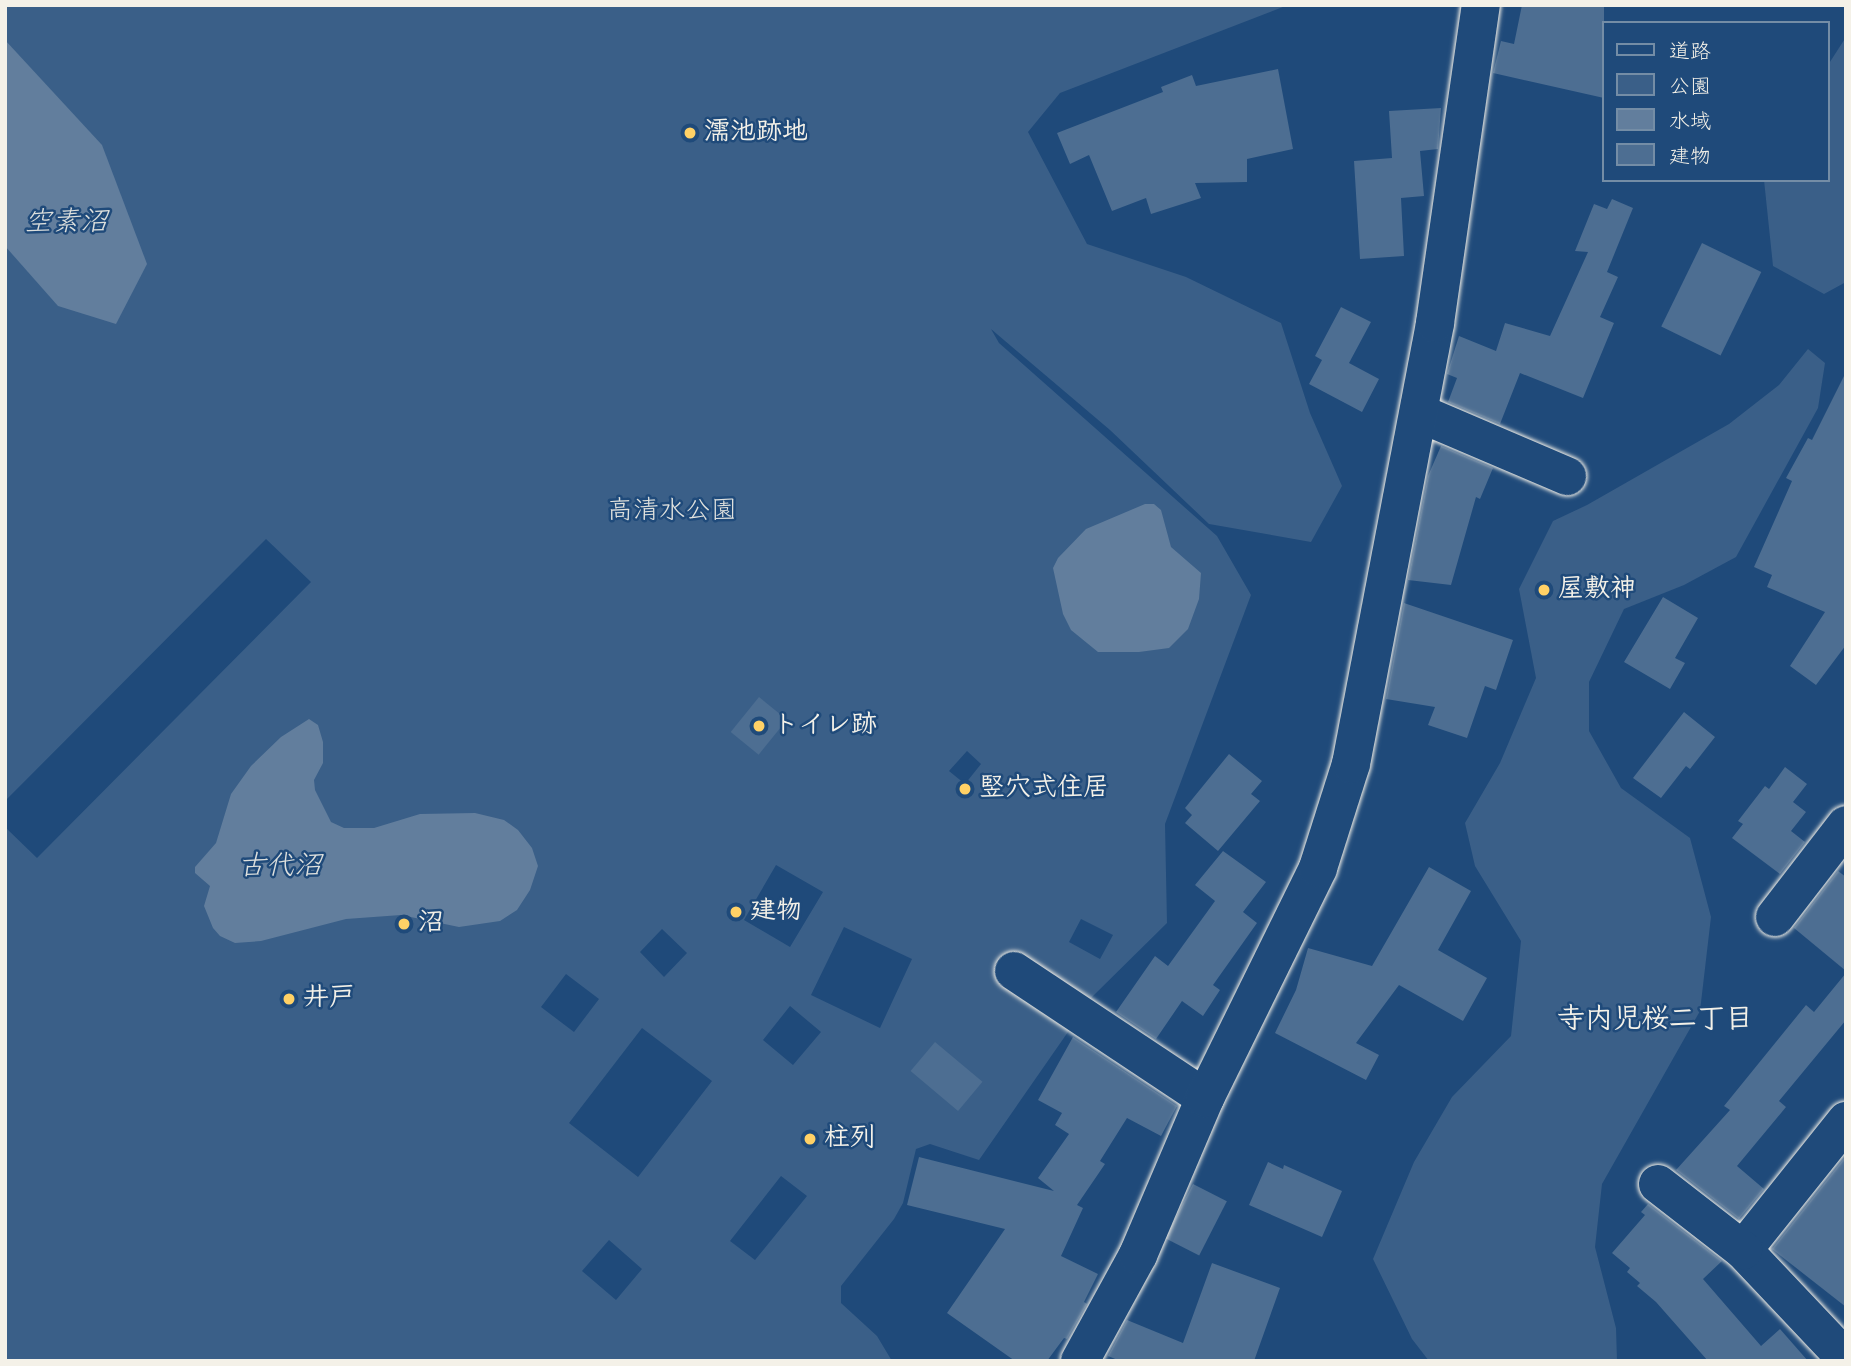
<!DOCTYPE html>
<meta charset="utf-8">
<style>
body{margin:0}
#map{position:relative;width:1851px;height:1366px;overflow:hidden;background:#1f4a7a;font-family:Mynerve,"Klee One",sans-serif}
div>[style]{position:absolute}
.green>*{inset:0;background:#3a5f88}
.water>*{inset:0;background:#627e9d}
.building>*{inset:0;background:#4d6e92;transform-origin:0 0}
.roads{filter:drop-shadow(0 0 2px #f4f1e8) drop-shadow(0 0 2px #f4f1e8)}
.minor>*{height:38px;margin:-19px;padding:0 19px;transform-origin:19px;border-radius:19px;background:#1f4a7a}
.dots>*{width:19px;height:19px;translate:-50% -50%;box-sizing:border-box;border:4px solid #1f4a7a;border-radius:50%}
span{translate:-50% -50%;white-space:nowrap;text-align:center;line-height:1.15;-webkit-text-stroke:5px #1f4a7a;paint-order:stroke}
.poi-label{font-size:26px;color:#f4f1e8;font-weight:700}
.left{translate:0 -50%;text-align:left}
.park-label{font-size:26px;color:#e1e2de}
.water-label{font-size:28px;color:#dee0dd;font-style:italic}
.neighbourhood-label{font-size:28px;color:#f4f1e8;font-weight:700}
.frame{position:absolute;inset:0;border:7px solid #f4f1e8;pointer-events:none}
.legend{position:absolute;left:1602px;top:21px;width:228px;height:161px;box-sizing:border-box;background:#1f4a7a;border:2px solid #748da6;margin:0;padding:9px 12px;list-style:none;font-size:21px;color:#f4f1e8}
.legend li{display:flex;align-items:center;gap:14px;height:35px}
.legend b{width:35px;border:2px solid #748da6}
</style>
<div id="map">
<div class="green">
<i style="clip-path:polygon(evenodd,5px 5px,1288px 5px,1060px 93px,1028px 132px,1087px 244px,1186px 277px,1281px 323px,1310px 413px,1342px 486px,1311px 542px,1209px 524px,1110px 430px,991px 329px,999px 343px,1217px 536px,1251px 595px,1165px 824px,1167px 923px,1093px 996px,979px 1160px,930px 1144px,916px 1149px,903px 1203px,894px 1219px,841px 1286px,841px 1303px,877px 1336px,892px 1361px,5px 1361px,5px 827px,37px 858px,311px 582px,266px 539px,5px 801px,5px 5px,967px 751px,981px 764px,965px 784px,949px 771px,967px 751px,5px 5px,776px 865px,823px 892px,790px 947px,744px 920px,776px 865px,5px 5px,1081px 919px,1113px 935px,1100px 959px,1069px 942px,1081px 919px,5px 5px,844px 927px,912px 959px,880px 1028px,811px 995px,844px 927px,5px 5px,662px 929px,687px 953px,664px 977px,640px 952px,662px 929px,5px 5px,566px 974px,599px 999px,574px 1032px,541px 1007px,566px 974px,5px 5px,790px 1006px,821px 1032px,793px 1065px,763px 1040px,790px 1006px,5px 5px,642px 1028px,712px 1081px,638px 1177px,569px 1123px,642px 1028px,5px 5px,781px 1176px,807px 1196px,755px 1260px,730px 1241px,781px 1176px,5px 5px,609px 1240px,642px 1269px,616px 1300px,582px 1271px,609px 1240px)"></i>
<i style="clip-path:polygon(1846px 37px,1846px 282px,1824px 294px,1773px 266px,1764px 180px,1828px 180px,1828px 65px)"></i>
<i style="clip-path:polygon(1808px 349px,1825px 363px,1818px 408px,1736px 557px,1684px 585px,1624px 609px,1589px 682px,1589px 731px,1621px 788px,1690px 838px,1711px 917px,1700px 1011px,1602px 1184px,1595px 1247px,1616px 1328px,1617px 1361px,1429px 1361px,1412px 1339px,1373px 1259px,1414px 1162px,1452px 1097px,1511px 1036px,1521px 941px,1475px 866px,1465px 823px,1500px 763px,1536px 678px,1519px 589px,1553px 521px,1587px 505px,1729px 424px,1779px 385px)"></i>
</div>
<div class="water">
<i style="clip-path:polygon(5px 40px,102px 145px,147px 264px,116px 324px,58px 306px,5px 246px)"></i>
<i style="clip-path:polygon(1145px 504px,1154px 504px,1161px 510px,1171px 547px,1201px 573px,1199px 599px,1188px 629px,1169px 648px,1139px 652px,1098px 652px,1071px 630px,1063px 614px,1053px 568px,1058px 558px,1086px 529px)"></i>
<i style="clip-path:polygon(309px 719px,318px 725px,323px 742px,323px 763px,314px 780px,315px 790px,331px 822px,344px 828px,374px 828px,420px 814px,475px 813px,504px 820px,518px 830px,532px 848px,538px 866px,530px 890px,517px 910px,500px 921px,459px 927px,401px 915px,346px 919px,261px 941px,235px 943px,220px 936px,213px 928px,204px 906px,210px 886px,195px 873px,195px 867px,216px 843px,231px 794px,251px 766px,281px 737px)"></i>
</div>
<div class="building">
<i style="clip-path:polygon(1522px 5px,1604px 5px,1604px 98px,1493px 73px,1501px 41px,1514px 44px)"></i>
<i style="clip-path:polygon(1278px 69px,1293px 149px,1247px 159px,1247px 182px,1195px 183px,1201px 198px,1151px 214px,1146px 198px,1112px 211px,1089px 155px,1070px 164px,1057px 133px,1163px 92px,1161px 87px,1192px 75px,1196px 86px)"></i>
<i style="clip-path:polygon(1441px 108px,1438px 149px,1420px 151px,1424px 196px,1401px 198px,1404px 256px,1360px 259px,1354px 161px,1392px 158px,1389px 111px)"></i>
<i style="clip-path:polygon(1612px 199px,1633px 208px,1607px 272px,1618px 277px,1600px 317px,1614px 323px,1583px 398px,1520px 373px,1500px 424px,1448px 402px,1457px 378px,1447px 374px,1459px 336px,1496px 351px,1505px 323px,1550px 336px,1588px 252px,1575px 251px,1594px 204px,1607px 209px)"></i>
<i style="left:1702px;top:243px;width:66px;height:93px;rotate:26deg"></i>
<i style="clip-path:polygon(1341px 307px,1371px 322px,1349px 363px,1379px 379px,1362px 412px,1309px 384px,1322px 360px,1315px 356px)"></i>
<i style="clip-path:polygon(1846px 372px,1846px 645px,1816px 685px,1790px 666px,1825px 612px,1767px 587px,1772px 575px,1754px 567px,1792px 481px,1786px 478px,1808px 438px,1812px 440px)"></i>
<i style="clip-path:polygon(1441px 446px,1493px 468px,1480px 499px,1476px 497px,1451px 585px,1408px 580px,1428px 476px)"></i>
<i style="clip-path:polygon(1663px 597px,1698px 618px,1675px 658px,1685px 663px,1670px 689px,1624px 662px)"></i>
<i style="clip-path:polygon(1404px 603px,1513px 640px,1496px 690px,1485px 686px,1467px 738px,1428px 725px,1435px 707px,1386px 699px)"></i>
<i style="left:759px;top:697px;width:36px;height:45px;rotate:39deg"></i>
<i style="clip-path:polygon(1684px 712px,1715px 737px,1690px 769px,1686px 766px,1661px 798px,1633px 778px)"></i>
<i style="clip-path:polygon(1229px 754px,1262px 781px,1251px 794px,1260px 801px,1218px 851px,1185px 823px,1192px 815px,1185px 808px)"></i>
<i style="clip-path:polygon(1785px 767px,1807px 784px,1793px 802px,1806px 812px,1791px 831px,1805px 842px,1780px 874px,1732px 838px,1743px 824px,1738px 821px,1765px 786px,1769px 789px)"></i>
<i style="clip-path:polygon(1223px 851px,1266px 882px,1243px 912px,1257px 923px,1213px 985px,1220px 990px,1203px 1016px,1182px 1001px,1156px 1039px,1116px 1012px,1155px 956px,1168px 966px,1215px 901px,1195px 885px)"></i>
<i style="clip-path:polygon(1429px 867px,1471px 891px,1438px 950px,1487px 978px,1463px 1021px,1399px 985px,1356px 1043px,1379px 1055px,1366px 1080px,1275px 1033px,1296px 990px,1308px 948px,1372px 966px)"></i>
<i style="clip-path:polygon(1838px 871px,1846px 877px,1846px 971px,1794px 928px)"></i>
<i style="clip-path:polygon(1846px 973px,1846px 1020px,1779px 1101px,1786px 1107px,1737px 1166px,1764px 1189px,1739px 1219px,1676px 1170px,1730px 1110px,1724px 1106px,1806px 1005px,1814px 1012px)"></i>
<i style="clip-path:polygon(1073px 1037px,1177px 1106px,1161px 1136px,1127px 1118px,1100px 1161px,1105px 1164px,1077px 1205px,1083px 1208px,1061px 1256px,1098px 1274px,1084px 1302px,1087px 1304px,1067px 1339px,1064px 1338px,1047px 1361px,1015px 1361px,947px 1313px,1005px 1229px,907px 1205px,919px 1157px,1054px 1191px,1038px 1178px,1069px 1134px,1055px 1125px,1062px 1113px,1038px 1100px)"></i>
<i style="left:935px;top:1042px;width:62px;height:38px;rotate:40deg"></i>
<i style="clip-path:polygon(1846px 1156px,1846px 1307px,1772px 1249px)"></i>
<i style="clip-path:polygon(1268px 1162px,1283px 1169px,1284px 1165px,1342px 1191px,1322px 1237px,1249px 1205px)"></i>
<i style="left:1193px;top:1184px;width:38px;height:61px;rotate:27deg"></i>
<i style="clip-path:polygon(1648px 1204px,1722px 1261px,1703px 1279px,1761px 1346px,1780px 1329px,1808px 1361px,1708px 1361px,1656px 1302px,1637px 1286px,1640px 1283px,1627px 1272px,1630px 1268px,1612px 1253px,1645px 1215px,1641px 1212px)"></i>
<i style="clip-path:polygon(1212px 1263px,1280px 1288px,1254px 1361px,1120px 1361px,1108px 1356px,1127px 1320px,1183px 1343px)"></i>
</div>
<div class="roads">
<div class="minor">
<i style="left:1419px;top:413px;width:161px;rotate:23.1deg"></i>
<i style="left:1775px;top:917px;width:116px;rotate:-52.3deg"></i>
<i style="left:1014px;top:971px;width:229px;rotate:33.6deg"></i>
<i style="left:1846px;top:1121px;width:165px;rotate:128.6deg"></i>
<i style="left:1743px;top:1250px;width:150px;rotate:46.6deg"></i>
<i style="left:1658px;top:1184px;width:108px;rotate:37.8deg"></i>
<i style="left:1080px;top:1361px;width:121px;rotate:-61.3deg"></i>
<i style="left:1138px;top:1255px;width:171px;rotate:-66.9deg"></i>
<i style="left:1205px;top:1098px;width:256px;rotate:-63.8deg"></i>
<i style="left:1318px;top:868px;width:109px;rotate:-72.4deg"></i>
<i style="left:1351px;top:764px;width:449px;rotate:-79.2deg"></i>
<i style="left:1435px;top:323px;width:321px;rotate:-81.8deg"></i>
</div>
</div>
<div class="dots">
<i style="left:690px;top:133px;background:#ffd166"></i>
<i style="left:1544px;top:590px;background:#ffd166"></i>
<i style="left:759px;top:726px;background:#ffd166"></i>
<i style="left:965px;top:789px;background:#ffd166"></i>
<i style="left:736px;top:912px;background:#ffd166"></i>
<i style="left:404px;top:924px;background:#ffd166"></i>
<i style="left:289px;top:999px;background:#ffd166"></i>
<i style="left:810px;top:1139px;background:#ffd166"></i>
</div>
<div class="poi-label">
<span class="left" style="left:704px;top:133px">濡池跡地</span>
<span class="left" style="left:1558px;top:590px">屋敷神</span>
<span class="left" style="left:773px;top:726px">トイレ跡</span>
<span class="left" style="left:979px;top:789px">竪穴式住居</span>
<span class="left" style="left:750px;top:912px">建物</span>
<span class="left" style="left:418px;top:924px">沼</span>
<span class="left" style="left:303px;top:999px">井戸</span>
<span class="left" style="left:824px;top:1139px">柱列</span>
</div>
<div class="park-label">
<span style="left:672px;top:512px">高清水公園</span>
</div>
<div class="water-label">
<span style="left:66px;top:223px">空素沼</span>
<span style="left:280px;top:867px">古代沼</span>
</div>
<div class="neighbourhood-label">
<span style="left:1655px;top:1020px">寺内児桜二丁目</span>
</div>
<div class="frame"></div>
<ul class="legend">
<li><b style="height:9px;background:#1f4a7a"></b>道路</li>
<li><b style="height:19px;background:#3a5f88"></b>公園</li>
<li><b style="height:19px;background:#627e9d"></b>水域</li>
<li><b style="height:19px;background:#4d6e92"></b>建物</li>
</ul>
</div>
